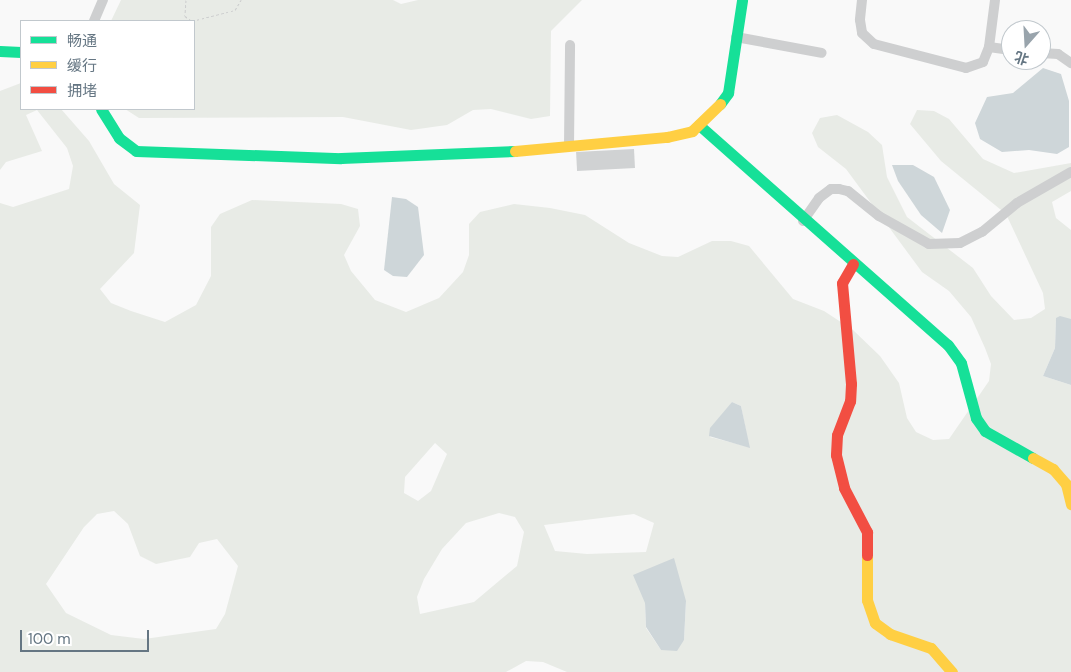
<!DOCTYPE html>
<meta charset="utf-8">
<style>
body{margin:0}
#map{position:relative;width:1071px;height:672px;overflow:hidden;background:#f9f9f9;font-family:"DM Sans","Noto Sans SC",sans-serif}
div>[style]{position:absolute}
.green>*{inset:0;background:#e8ebe6}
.water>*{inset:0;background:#ced6d9}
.building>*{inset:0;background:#d0d2d3;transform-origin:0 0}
.path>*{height:1px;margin-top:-0.5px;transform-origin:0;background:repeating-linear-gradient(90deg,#cbcccd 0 2.5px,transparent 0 5px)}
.street>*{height:10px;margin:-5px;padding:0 5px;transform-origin:5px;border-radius:5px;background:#cecfd0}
.fast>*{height:11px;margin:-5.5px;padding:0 5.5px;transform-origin:5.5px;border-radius:5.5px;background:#16e098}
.slow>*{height:11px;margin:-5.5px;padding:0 5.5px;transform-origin:5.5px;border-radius:5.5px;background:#ffcf43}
.jam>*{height:11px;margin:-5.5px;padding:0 5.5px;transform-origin:5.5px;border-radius:5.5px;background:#f24e42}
span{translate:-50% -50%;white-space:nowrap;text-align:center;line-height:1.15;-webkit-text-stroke:5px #fff;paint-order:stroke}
.legend{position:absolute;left:20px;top:20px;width:175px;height:90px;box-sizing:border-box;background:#fff;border:1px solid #c1c8cd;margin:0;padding:6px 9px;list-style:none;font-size:15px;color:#657683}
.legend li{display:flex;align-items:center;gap:10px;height:25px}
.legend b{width:25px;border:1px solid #c1c8cd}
.north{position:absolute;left:1001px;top:20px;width:50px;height:50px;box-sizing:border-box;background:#fff;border:1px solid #c1c8cd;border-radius:50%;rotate:199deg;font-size:14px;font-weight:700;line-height:20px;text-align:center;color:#657683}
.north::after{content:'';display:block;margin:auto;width:18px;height:22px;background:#99a4ac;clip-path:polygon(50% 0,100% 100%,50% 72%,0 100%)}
.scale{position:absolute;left:20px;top:630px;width:129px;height:22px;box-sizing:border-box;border:2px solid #657683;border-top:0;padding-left:6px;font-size:15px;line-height:18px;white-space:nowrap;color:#657683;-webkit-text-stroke:4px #fff;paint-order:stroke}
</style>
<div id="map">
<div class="green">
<i style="clip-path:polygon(121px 0,393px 0,401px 4px,418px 0,582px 0,551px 31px,550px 116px,531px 119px,491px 109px,473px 110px,447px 125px,411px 130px,343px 117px,139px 118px,125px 109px,194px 109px,194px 21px,111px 21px)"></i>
<i style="clip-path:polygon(evenodd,21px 83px,21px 109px,61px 109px,89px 141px,114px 184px,140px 205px,134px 253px,100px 289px,111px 303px,131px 311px,165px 322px,196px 305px,211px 276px,211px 227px,220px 214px,252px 200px,341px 204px,358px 209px,360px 226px,344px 255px,351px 271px,375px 300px,406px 312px,439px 298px,463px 272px,469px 255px,469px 224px,480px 212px,514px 204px,550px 208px,585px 215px,629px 243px,662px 256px,678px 257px,712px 241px,731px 241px,749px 246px,793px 299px,824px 311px,853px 330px,880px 356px,899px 383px,907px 418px,916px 432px,933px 440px,949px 439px,989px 381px,991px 364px,985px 348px,971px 317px,949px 291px,922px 272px,846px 169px,818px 147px,812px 133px,820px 118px,837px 115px,868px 132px,882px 145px,887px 177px,907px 217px,973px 268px,991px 296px,1014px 320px,1031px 318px,1045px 309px,1043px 293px,1006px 214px,941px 161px,910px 124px,917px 110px,934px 111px,949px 119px,983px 159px,1014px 173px,1071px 163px,1071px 191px,1052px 202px,1056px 218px,1071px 230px,1071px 319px,1056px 319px,1055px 348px,1043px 376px,1071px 385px,1071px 672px,567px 672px,543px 662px,526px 661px,506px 672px,0 672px,0 203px,13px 207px,69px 189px,73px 166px,67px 148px,37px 110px,26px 115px,42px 151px,6px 162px,0 170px,0 91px,21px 83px,732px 402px,741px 406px,749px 447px,710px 437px,732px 402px,21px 83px,435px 443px,447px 454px,431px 491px,418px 501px,404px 493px,405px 477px,435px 443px,21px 83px,114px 511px,128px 524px,140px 556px,156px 564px,190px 557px,199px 543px,217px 539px,238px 566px,225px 614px,216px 629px,144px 639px,111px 635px,66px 613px,46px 584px,84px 527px,97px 514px,114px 511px,21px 83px,499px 513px,515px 517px,524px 532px,517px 566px,474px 602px,420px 614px,417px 597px,424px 579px,442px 549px,466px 523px,499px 513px,21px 83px,634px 514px,654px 523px,646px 552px,587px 554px,555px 551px,544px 525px,634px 514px,21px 83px,686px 601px,684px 640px,661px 650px,646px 628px,645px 603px,686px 601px)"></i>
</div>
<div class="water">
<i style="clip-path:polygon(1043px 68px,1061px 74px,1069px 101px,1069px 147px,1057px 154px,1029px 150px,1002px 152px,980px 139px,975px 123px,987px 97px,1013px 93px)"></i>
<i style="clip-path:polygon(892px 165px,913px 165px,934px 177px,950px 210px,942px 233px,921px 215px,898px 181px)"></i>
<i style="clip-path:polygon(392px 197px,406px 199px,418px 207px,424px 255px,407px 277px,393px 276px,384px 270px)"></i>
<i style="clip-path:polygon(1060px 316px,1071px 319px,1071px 385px,1043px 376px,1055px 348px,1056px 318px)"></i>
<i style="clip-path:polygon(732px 402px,741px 406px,750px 448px,709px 436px,710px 428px)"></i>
<i style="clip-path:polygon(674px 558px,686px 601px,684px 640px,677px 651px,661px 650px,646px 627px,645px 603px,633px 575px)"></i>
</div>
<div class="building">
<i style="left:634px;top:149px;width:19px;height:58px;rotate:87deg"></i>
</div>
<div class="path">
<i style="left:186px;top:0;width:16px;rotate:94deg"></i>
<i style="left:185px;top:16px;width:9px;rotate:36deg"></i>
<i style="left:192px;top:21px;width:44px;rotate:-14.3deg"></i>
<i style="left:235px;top:10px;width:12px;rotate:-59deg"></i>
</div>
<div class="street">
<i style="left:862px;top:0;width:20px;rotate:96deg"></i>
<i style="left:860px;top:20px;width:13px;rotate:81deg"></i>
<i style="left:862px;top:33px;width:16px;rotate:43deg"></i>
<i style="left:874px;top:44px;width:95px;rotate:14.6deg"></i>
<i style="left:966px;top:68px;width:18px;rotate:-19deg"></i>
<i style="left:983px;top:62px;width:16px;rotate:-68deg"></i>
<i style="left:989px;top:47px;width:47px;rotate:-82.7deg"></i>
<i style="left:94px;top:21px;width:23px;rotate:-67deg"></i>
<i style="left:736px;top:37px;width:87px;rotate:10.5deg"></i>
<i style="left:989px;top:47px;width:22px;rotate:8deg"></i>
<i style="left:1041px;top:53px;width:17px;rotate:3deg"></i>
<i style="left:1058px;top:54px;width:16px;rotate:35deg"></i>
<i style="left:569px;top:146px;width:101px;rotate:-89.4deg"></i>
<i style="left:803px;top:221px;width:28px;rotate:-55deg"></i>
<i style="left:819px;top:198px;width:15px;rotate:-37deg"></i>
<i style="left:831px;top:189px;width:8px"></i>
<i style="left:839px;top:189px;width:9px;rotate:13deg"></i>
<i style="left:848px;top:191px;width:40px;rotate:39deg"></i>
<i style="left:879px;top:216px;width:57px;rotate:29.2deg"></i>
<i style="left:929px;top:244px;width:31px;rotate:-2deg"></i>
<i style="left:960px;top:243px;width:25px;rotate:-27deg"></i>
<i style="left:982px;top:232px;width:45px;rotate:-39.6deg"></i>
<i style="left:1017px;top:203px;width:62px;rotate:-29.9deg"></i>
</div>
<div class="fast">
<i style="left:0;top:51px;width:21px;rotate:3deg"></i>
<i style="left:720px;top:104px;width:14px;rotate:-54deg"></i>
<i style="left:728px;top:93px;width:94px;rotate:-81.4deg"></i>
<i style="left:101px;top:109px;width:34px;rotate:58deg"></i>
<i style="left:119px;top:138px;width:21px;rotate:37deg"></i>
<i style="left:136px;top:151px;width:205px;rotate:2deg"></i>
<i style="left:341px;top:158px;width:174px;rotate:-2.3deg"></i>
<i style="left:699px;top:125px;width:332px;rotate:41.5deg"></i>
<i style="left:948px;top:345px;width:22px;rotate:54deg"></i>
<i style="left:961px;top:363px;width:57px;rotate:74.7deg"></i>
<i style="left:976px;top:418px;width:16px;rotate:55deg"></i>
<i style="left:985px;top:431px;width:55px;rotate:29.4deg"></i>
</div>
<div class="slow">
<i style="left:515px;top:151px;width:153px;rotate:-5.3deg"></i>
<i style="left:667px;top:137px;width:26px;rotate:-13deg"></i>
<i style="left:692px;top:131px;width:39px;rotate:-44deg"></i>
<i style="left:1033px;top:458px;width:23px;rotate:29deg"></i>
<i style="left:1053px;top:469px;width:20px;rotate:49deg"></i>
<i style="left:1066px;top:484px;width:21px;rotate:76deg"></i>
<i style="left:867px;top:555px;width:45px;rotate:90deg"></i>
<i style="left:867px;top:600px;width:24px;rotate:71deg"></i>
<i style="left:875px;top:623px;width:19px;rotate:36deg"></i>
<i style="left:890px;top:634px;width:43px;rotate:18.9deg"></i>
<i style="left:931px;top:648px;width:32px;rotate:49deg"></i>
</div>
<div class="jam">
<i style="left:853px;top:264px;width:22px;rotate:120deg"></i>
<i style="left:842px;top:283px;width:101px;rotate:84.9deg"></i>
<i style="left:851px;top:384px;width:17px;rotate:93deg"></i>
<i style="left:850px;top:401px;width:36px;rotate:111deg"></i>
<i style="left:837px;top:435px;width:20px;rotate:93deg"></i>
<i style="left:836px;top:455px;width:34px;rotate:76deg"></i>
<i style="left:844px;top:488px;width:50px;rotate:62.4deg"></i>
<i style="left:867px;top:532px;width:23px;rotate:90deg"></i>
</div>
<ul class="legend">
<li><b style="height:6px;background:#16e098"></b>畅通</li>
<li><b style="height:6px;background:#ffcf43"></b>缓行</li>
<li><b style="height:6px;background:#f24e42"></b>拥堵</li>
</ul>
<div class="north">北</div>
<div class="scale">100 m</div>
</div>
